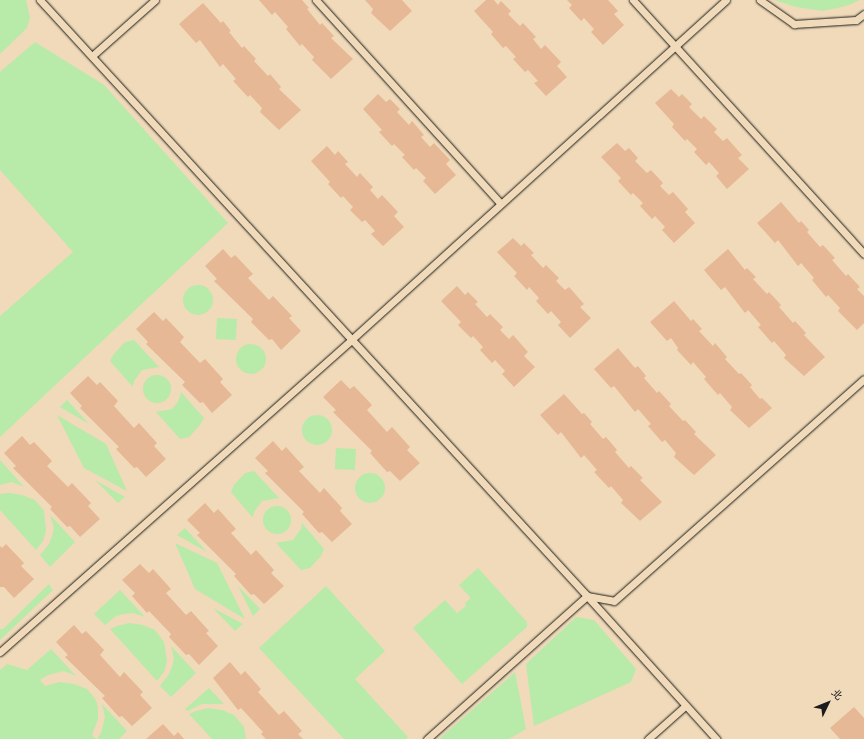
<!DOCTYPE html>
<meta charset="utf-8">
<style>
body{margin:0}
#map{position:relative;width:864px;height:739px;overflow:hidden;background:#f0dab9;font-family:Pangolin,"LXGW WenKai TC",sans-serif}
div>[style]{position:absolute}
.green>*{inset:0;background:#b8eaaa;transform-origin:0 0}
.round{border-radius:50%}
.building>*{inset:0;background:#e6b896}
.roads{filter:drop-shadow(0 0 1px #1c1c1c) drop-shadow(0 0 1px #1c1c1c)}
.service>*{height:7px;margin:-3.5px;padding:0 3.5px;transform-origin:3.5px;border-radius:3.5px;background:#f0dab9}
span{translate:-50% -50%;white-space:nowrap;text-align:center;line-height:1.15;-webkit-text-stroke:3px #f0dab9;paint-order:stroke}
.north{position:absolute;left:808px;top:683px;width:40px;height:40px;-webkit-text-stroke:3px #f0dab9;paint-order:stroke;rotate:47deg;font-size:11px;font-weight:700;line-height:16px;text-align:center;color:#1c1c1c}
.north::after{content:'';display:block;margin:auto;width:14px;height:18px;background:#1c1c1c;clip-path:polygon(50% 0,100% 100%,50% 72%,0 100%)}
</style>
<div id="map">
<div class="green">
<i style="clip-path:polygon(0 0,26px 0,30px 18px,27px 28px,0 54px)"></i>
<i style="clip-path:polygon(774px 0,860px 0,846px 6px,823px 11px,796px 7px)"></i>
<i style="clip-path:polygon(35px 42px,104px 85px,228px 223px,0 437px,0 316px,73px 252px,0 170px,0 72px)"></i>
<i class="round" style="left:183px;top:285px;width:30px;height:30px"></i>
<i style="left:217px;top:318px;width:20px;height:21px;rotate:3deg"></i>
<i style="clip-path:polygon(134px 340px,159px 367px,142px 370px,134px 381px,133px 387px,110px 361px,114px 354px,125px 342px)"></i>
<i class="round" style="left:236px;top:344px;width:30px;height:30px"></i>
<i class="round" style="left:143px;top:375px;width:28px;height:28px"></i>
<i style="clip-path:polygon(181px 392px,204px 418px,200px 425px,189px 437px,180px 439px,156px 412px,172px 409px,178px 402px)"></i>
<i style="clip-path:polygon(67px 400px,89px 424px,60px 407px)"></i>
<i style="clip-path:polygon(57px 415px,106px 444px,127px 491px,84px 468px)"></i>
<i class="round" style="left:302px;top:415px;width:30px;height:30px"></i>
<i style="left:336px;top:448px;width:20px;height:21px;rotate:3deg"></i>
<i style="clip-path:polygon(0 460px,24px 487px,12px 482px,0 485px)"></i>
<i style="clip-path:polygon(254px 471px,279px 498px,262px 501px,254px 512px,253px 518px,231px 492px,234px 485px,245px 473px)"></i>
<i class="round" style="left:355px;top:473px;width:30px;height:30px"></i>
<i style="clip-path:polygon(95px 480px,125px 497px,118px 503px)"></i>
<i style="clip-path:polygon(9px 493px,22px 495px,35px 500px,44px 511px,46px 531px,43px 541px,36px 550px,0 510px,0 494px)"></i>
<i class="round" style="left:263px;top:506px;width:28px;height:28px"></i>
<i style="clip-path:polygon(50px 515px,75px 542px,50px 567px,40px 555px,49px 544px,52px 536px,54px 528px)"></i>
<i style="clip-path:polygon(302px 523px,324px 549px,321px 556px,310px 568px,301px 570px,276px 543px,293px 540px,301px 529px)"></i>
<i style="clip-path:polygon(185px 528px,207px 552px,177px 535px)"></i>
<i style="clip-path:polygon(175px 543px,217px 563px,245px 619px,195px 589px)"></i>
<i style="clip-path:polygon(478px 568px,527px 622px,527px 627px,462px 684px,413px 628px,445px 600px,457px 613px,466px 606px,465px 603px,471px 598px,459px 585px)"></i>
<i style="clip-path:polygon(49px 584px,53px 590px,0 640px,0 629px,3px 629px)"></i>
<i style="clip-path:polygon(238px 586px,260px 609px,253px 616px)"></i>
<i style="clip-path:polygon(326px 586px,385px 651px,355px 679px,408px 737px,406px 739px,344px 739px,259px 648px)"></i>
<i style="clip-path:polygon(120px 590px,145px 617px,133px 613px,124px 614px,116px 616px,105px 625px,94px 614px)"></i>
<i style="clip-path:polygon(213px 608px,243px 624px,235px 631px)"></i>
<i style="clip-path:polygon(576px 617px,594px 620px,636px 669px,631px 682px,534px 726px,526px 664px)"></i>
<i style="clip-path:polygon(129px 623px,143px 625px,155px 630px,164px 642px,167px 661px,164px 672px,157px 681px,110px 629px,117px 626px)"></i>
<i style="clip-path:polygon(171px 646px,196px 673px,171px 697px,160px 686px,169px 674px,172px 667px,174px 659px)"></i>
<i style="clip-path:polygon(51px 649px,76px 676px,64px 671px,48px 675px,40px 680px,45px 686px,60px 682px,74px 684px,87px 689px,96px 700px,98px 708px,98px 719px,92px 735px,96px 739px,0 739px,0 670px,7px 664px,27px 670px)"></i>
<i style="clip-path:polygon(515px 672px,526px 729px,509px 739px,439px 739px)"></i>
<i style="clip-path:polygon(209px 688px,224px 704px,202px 704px,187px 711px,185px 709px)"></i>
<i style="clip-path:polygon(102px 704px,127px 731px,119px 739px,97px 739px,101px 733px,105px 717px)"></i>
<i style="clip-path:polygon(208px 708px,222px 710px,234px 715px,244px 727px,246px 739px,212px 739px,189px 714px,196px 711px)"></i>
</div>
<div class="building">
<i style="clip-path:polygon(259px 0,302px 0,309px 8px,307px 9px,320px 25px,322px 23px,334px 36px,331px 38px,353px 59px,331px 79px,312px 60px,314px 57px,302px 44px,300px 46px,286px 29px,288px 27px,275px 12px,272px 15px)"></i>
<i style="clip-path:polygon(365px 0,402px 0,412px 11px,390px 31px,371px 13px,373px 9px)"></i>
<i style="clip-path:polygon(486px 0,494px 0,498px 5px,501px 1px,511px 11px,508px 14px,520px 26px,523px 23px,536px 37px,533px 39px,541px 49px,545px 45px,561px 62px,557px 66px,567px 77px,546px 96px,534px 83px,538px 81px,528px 70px,525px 72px,513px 59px,516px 57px,506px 46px,503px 48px,491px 34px,493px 32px,474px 11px)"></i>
<i style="clip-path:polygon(567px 0,608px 0,618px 11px,614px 14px,624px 25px,603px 45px,591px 32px,594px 29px,584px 18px,581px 21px,569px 8px,572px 5px)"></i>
<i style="clip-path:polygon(203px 3px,221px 23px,223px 21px,231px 31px,229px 32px,242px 48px,244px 46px,256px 59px,254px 61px,268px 76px,270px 74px,281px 87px,279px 89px,301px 110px,279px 130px,260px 112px,262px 108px,250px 95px,248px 97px,233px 81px,236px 79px,223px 64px,220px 67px,200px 40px,196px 43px,179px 24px)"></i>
<i style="clip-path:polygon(671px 89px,679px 97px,682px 94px,692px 104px,689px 107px,701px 119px,704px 116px,717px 129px,714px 132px,723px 141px,727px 138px,742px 155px,738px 158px,749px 169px,727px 189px,716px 176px,719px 173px,709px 162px,706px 165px,694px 152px,697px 149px,687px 139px,685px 141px,672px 127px,674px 124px,655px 103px)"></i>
<i style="clip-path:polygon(378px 94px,386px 102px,390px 99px,400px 109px,397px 112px,409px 125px,412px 121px,424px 135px,421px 137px,430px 147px,434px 143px,450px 160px,446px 164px,456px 175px,435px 194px,423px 181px,426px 178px,416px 168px,414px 170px,402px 157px,405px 155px,394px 144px,392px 146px,379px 132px,382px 130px,363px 109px)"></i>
<i style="clip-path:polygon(617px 143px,625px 151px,629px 148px,638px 158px,635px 161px,647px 173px,651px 170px,663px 183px,660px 186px,669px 195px,673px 192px,688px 209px,685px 212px,695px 223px,674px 243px,662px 230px,665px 227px,655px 216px,652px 219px,640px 206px,643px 203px,633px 193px,631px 195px,618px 181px,621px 178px,601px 157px)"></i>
<i style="clip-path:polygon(327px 146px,335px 155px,338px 151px,348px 162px,345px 164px,357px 177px,360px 173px,373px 187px,370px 190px,378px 199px,382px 195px,398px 212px,394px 216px,404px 227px,383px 246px,371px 234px,375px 231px,365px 220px,362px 222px,350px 210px,353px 207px,343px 196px,341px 198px,328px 184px,330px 182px,311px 161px)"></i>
<i style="clip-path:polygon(781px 202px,799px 223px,801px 221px,809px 230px,807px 232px,820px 247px,823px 245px,835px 258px,832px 260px,846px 276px,848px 274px,860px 287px,857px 289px,864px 296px,864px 323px,857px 330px,838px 311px,840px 308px,828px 295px,826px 297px,812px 280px,814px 278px,801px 263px,798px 266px,778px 240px,775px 243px,757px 223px)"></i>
<i style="clip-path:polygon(513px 238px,521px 246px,524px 243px,534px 253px,531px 255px,543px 268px,546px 265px,559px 278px,556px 281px,565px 290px,569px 287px,584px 304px,580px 307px,591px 318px,570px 338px,558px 325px,561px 322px,551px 311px,548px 314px,536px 301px,539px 298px,529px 287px,527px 290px,514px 276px,517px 273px,497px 252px)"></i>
<i style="clip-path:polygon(223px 249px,231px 258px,235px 255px,253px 274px,248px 278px,269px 300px,273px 296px,292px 316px,289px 318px,301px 331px,281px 350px,272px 339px,269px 340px,251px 322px,253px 319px,214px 281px,217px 279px,205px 266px)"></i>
<i style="clip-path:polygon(728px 249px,745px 270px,747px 268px,756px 277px,753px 279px,767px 294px,769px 292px,781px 305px,779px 307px,793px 323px,795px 321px,806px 333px,804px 335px,825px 357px,804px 376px,784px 358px,786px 355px,774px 341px,772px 343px,758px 327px,761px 325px,748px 310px,745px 313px,725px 287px,721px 290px,704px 270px)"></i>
<i style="clip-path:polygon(457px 286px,465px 295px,468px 292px,478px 302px,475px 304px,487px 317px,490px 314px,503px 327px,500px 330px,509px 339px,513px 335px,528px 352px,524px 356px,535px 367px,514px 387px,502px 374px,505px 371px,495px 360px,492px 363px,480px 350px,483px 347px,473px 336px,471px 338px,458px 325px,461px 322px,441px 301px)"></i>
<i style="clip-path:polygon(674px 301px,691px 321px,693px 319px,702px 329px,699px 331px,713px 346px,715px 343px,727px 357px,725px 359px,739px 374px,741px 373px,752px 385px,750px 387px,760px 399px,762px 398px,772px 408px,749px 428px,730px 410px,732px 407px,720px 393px,718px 395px,704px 379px,706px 377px,693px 362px,691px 365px,677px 350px,678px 348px,671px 338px,667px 341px,650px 322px)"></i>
<i style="clip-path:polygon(154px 312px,163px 321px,166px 318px,184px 337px,180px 342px,200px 363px,205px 359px,223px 379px,220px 382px,232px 395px,212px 413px,203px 402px,200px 403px,182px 385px,185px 382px,146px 344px,148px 342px,136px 329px)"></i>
<i style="clip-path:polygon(618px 348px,635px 368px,638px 366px,646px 376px,644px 378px,657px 393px,659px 391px,671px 404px,669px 406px,683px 421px,685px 420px,696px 432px,694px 434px,716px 455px,694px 475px,674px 457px,676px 453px,665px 440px,662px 442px,648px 426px,651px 424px,638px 409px,635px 412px,614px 386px,611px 388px,594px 369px)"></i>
<i style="clip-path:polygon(88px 376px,97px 385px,100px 382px,118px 401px,114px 406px,134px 428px,139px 423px,157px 443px,154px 446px,166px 459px,146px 477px,137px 467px,134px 468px,116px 449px,119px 447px,80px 408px,82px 406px,70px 393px)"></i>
<i style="clip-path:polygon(341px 380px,350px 389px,354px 386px,372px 405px,367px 410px,387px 432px,392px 427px,410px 447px,407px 450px,420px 463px,400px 481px,390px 471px,387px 472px,370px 453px,372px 451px,333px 412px,336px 410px,323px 397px)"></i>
<i style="clip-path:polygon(564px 394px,582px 414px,584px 413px,592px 422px,590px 424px,603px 439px,606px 437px,617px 450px,615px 452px,629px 468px,631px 466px,643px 478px,640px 480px,662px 502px,640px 521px,621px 503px,623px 500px,611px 486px,609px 488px,594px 472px,597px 470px,584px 455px,581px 458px,561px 432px,558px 435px,540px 415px)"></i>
<i style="clip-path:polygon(22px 436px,30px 445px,34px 442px,52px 461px,47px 466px,68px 487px,72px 483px,91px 503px,88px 506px,100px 519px,80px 537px,70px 526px,67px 527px,50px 509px,52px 507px,13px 468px,16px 466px,4px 453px)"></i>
<i style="clip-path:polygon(273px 441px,282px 451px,286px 447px,304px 467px,299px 471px,320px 493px,324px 488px,342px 508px,340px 511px,352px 524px,332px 542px,322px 532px,319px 533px,302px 514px,304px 512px,265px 473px,268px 471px,255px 458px)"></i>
<i style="clip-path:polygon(205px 503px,214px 513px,218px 509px,236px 529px,231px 533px,251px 555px,256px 550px,274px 570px,271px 573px,284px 586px,264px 604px,254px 594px,251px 595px,234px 576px,236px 574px,197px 535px,200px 533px,187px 520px)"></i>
<i style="clip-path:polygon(6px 544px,24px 563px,21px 566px,34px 579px,14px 598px,4px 587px,0 587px,0 546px,2px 548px)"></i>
<i style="clip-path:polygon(140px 564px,149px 573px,153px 569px,171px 589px,166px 593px,186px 615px,191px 611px,209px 631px,206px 633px,218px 646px,199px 665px,189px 654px,186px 655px,169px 637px,171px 634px,149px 611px,147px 613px,132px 596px,135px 593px,122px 580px)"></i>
<i style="clip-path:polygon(74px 625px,82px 634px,86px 631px,104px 650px,100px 655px,120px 677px,124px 672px,143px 692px,140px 695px,152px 708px,132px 726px,122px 716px,119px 717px,102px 698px,105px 696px,65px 657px,68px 655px,56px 642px)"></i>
<i style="clip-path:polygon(230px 662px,241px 675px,245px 671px,261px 689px,258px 692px,279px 715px,284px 711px,302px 731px,298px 734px,303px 739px,266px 739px,261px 734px,263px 732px,241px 708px,238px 710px,213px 678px)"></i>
<i style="clip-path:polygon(854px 707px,864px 718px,864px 739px,840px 739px,830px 728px)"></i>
<i style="clip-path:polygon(163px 724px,174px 736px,178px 732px,184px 739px,146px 739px)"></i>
</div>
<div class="roads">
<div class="service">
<i style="left:40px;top:0;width:809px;rotate:47.45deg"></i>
<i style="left:587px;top:596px;width:193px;rotate:47.9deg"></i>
<i style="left:316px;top:0;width:275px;rotate:47.8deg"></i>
<i style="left:633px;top:0;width:343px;rotate:47.7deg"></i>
<i style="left:760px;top:0;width:42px;rotate:35.2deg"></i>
<i style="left:794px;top:24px;width:62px;rotate:-3.7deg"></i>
<i style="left:856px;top:20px;width:10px;rotate:-37deg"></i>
<i style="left:92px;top:56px;width:84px;rotate:-41.6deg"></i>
<i style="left:0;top:652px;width:470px;rotate:-41.6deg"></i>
<i style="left:351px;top:340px;width:506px;rotate:-42.2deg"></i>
<i style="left:427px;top:739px;width:215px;rotate:-41.8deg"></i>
<i style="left:587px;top:596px;width:27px;rotate:10deg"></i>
<i style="left:614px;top:601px;width:334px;rotate:-41.6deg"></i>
<i style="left:648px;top:739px;width:50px;rotate:-41.7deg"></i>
</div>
</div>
<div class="north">北</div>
</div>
